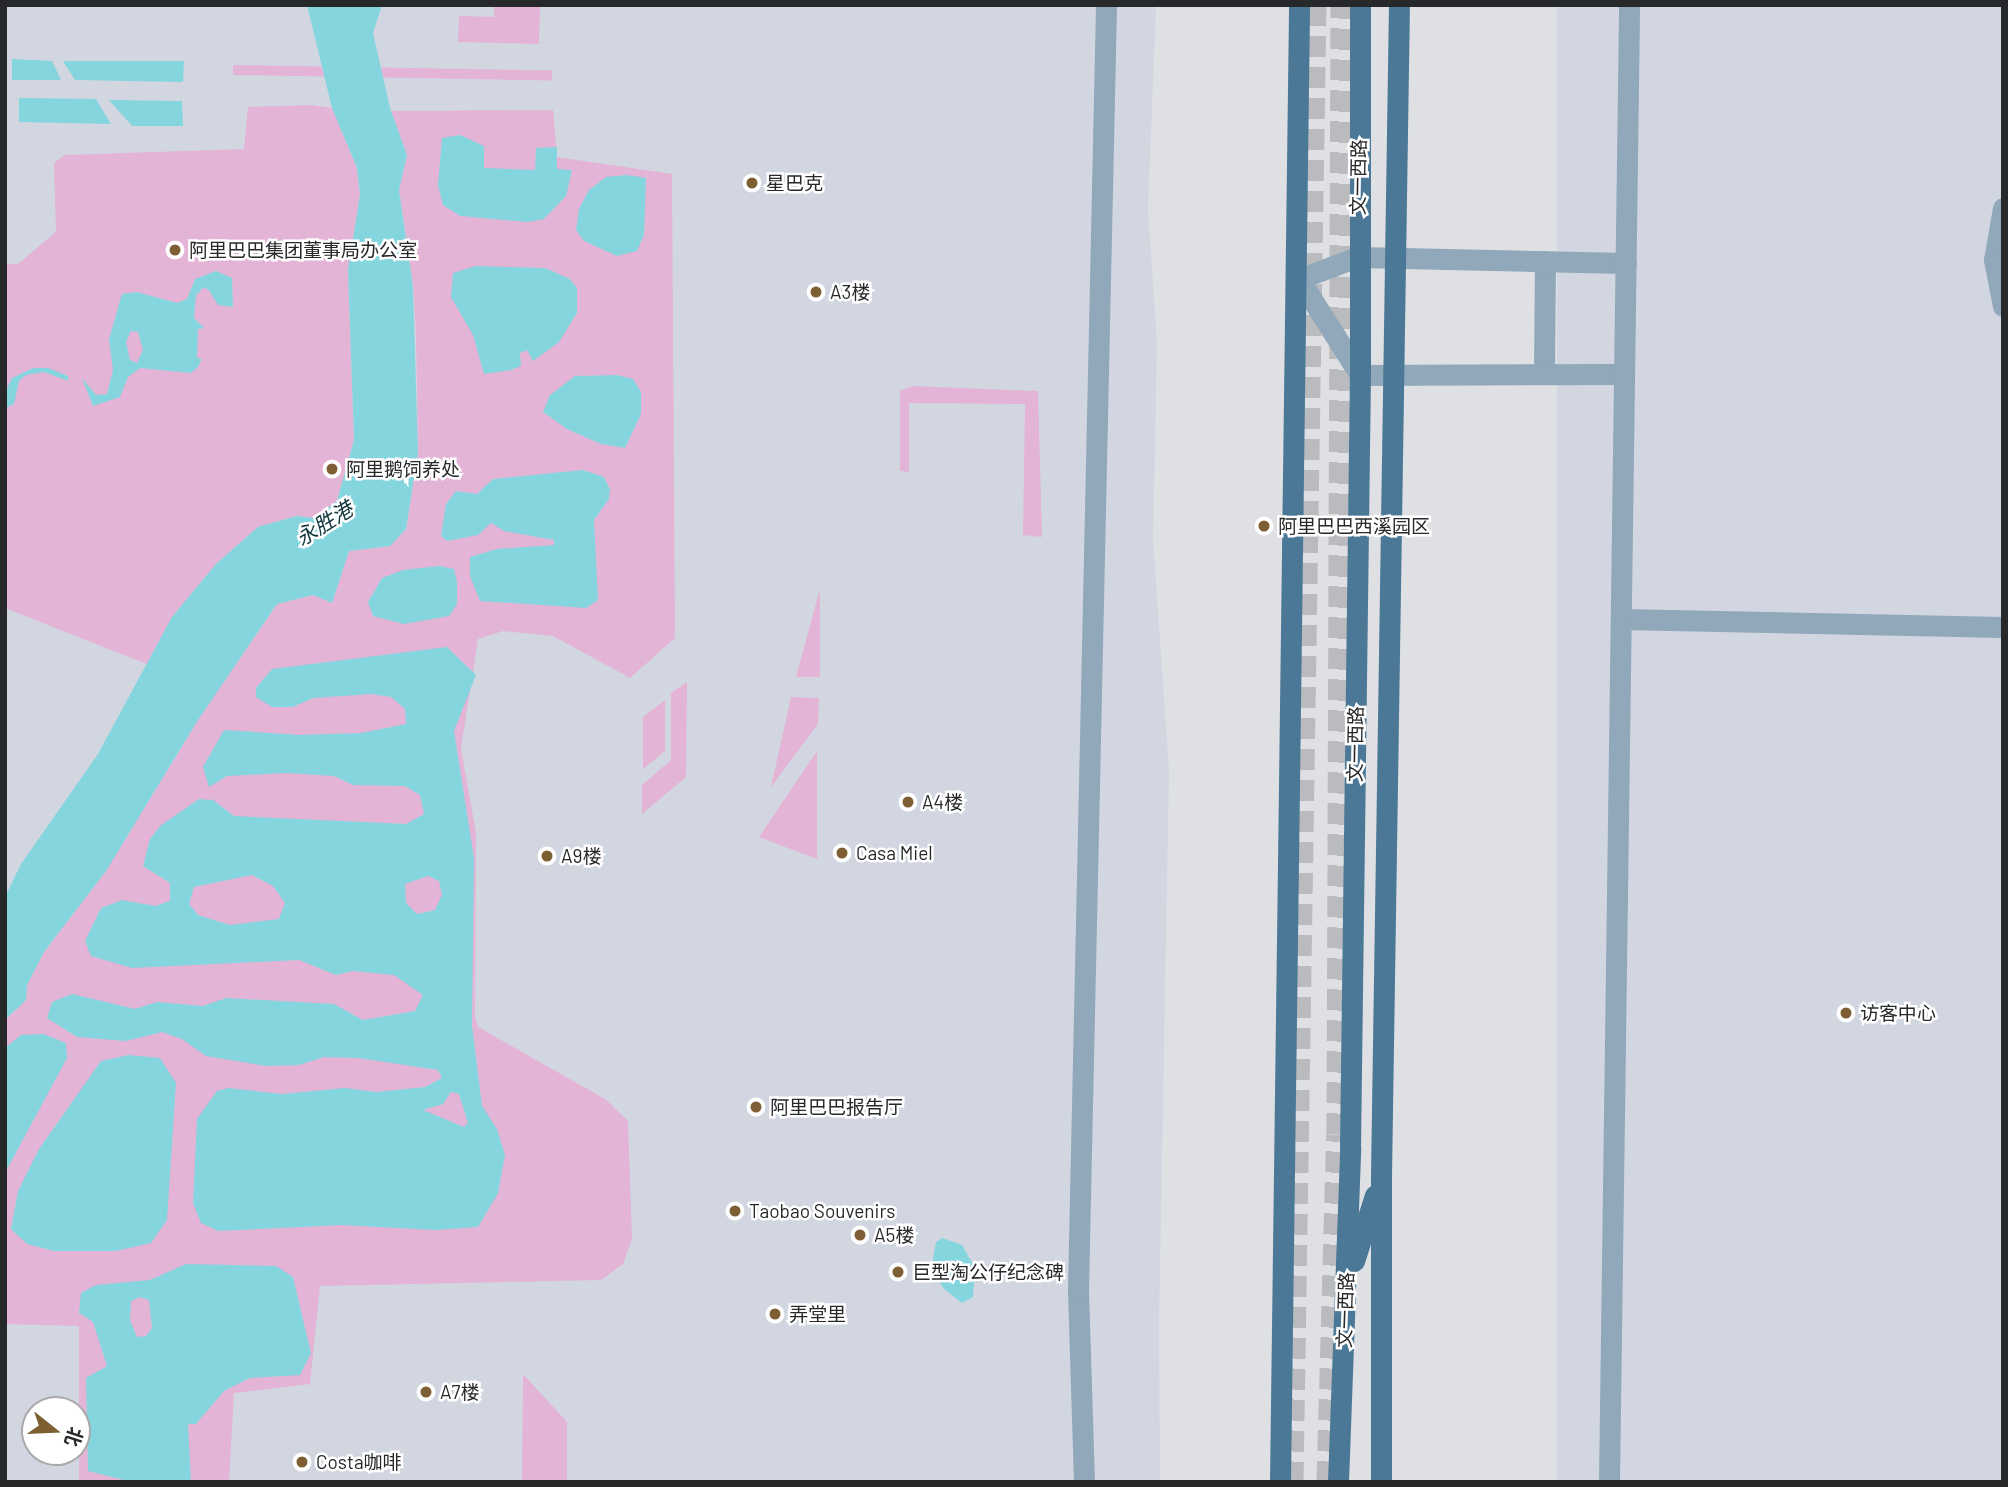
<!DOCTYPE html>
<meta charset="utf-8">
<style>
body{margin:0}
#map{position:relative;width:2008px;height:1487px;overflow:hidden;background:#dfe0e4;font-family:Barlow,"Noto Sans SC",sans-serif}
div>[style]{position:absolute}
.built>*{inset:0;background:#d2d6e1;transform-origin:0 0}
.green>*{inset:0;background:#e4b4d6;transform-origin:0 0}
.water>*{inset:0;background:#85d5df}
.highway-tunnel>*{height:21px;margin-top:-10.5px;transform-origin:0;background:repeating-linear-gradient(90deg,#babbbf 0 21px,transparent 0 31px)}
.minor>*{height:21px;margin:-10.5px;padding:0 10.5px;transform-origin:10.5px;border-radius:10.5px;background:#90a8b9}
.major>*{height:21px;margin:-10.5px;padding:0 10.5px;transform-origin:10.5px;border-radius:10.5px;background:#4b7896}
.dots>*{width:19px;height:19px;translate:-50% -50%;box-sizing:border-box;border:4px solid #fff;border-radius:50%}
span{translate:-50% -50%;white-space:nowrap;text-align:center;line-height:1.15;-webkit-text-stroke:5px #fff;paint-order:stroke}
.street-label{font-size:19px;color:#27282a}
.poi-label{font-size:19px;color:#27282a}
.left{translate:0 -50%;text-align:left}
.water-label{font-size:21px;color:#0d353a;font-style:italic}
.frame{position:absolute;inset:0;border:7px solid #27282a;pointer-events:none}
.north{position:absolute;left:21px;top:1396px;width:70px;height:70px;box-sizing:border-box;background:#fff;border:2px solid #a9a9aa;border-radius:50%;rotate:108deg;font-size:19px;font-weight:700;line-height:28px;text-align:center;color:#27282a}
.north::after{content:'';display:block;margin:auto;width:24px;height:32px;background:#7d5f33;clip-path:polygon(50% 0,100% 100%,50% 72%,0 100%)}
</style>
<div id="map">
<div class="built">
<i style="clip-path:polygon(evenodd,5px 5px,1156px 5px,1148px 209px,1157px 344px,1153px 539px,1169px 771px,1159px 1326px,1160px 1482px,5px 1482px,5px 5px,35px 1410px,77px 1410px,77px 1452px,35px 1452px,35px 1410px)"></i>
<i style="left:1557px;top:5px;width:446px;height:1477px"></i>
</div>
<div class="green">
<i style="clip-path:polygon(494px 5px,540px 5px,539px 44px,458px 42px,459px 16px,494px 17px)"></i>
<i style="left:233px;top:65px;width:319px;height:10px;rotate:1deg"></i>
<i style="clip-path:polygon(312px 105px,332px 108px,357px 168px,360px 195px,348px 270px,354px 440px,337px 501px,314px 518px,296px 516px,258px 527px,216px 564px,172px 617px,149px 665px,5px 608px,5px 264px,18px 264px,56px 232px,54px 163px,65px 155px,244px 149px,248px 107px)"></i>
<i style="clip-path:polygon(553px 110px,557px 157px,672px 174px,675px 638px,630px 678px,553px 636px,503px 631px,478px 639px,461px 748px,476px 833px,475px 1015px,478px 1027px,605px 1099px,628px 1121px,632px 1239px,623px 1264px,601px 1280px,320px 1286px,310px 1384px,234px 1393px,229px 1482px,79px 1482px,79px 1326px,5px 1324px,5px 1020px,26px 1000px,27px 985px,44px 952px,106px 871px,198px 720px,277px 604px,314px 595px,332px 603px,349px 551px,390px 546px,406px 529px,418px 453px,416px 335px,413px 286px,399px 189px,407px 155px,391px 111px)"></i>
<i style="clip-path:polygon(912px 386px,1038px 391px,1042px 537px,1023px 535px,1025px 404px,909px 403px,909px 472px,900px 471px,900px 391px)"></i>
<i style="clip-path:polygon(820px 589px,820px 677px,796px 677px)"></i>
<i style="clip-path:polygon(687px 682px,686px 777px,642px 814px,642px 785px,671px 760px,671px 693px)"></i>
<i style="clip-path:polygon(791px 697px,819px 698px,818px 724px,771px 787px)"></i>
<i style="clip-path:polygon(665px 700px,665px 751px,643px 769px,643px 717px)"></i>
<i style="clip-path:polygon(817px 751px,817px 859px,759px 837px)"></i>
<i style="clip-path:polygon(523px 1374px,567px 1422px,567px 1482px,522px 1482px)"></i>
</div>
<div class="water">
<i style="clip-path:polygon(307px 5px,382px 5px,373px 33px,390px 108px,407px 155px,399px 190px,413px 286px,418px 453px,406px 529px,390px 546px,349px 551px,332px 603px,313px 595px,277px 604px,198px 720px,106px 871px,44px 952px,27px 985px,26px 1000px,5px 1020px,5px 897px,21px 864px,98px 754px,172px 617px,216px 564px,258px 527px,297px 516px,314px 518px,337px 501px,354px 440px,348px 270px,360px 195px,357px 168px,332px 108px)"></i>
<i style="clip-path:polygon(12px 59px,52px 61px,61px 80px,12px 80px)"></i>
<i style="clip-path:polygon(63px 61px,184px 61px,183px 82px,75px 80px)"></i>
<i style="clip-path:polygon(19px 98px,96px 99px,111px 124px,19px 122px)"></i>
<i style="clip-path:polygon(109px 100px,182px 101px,183px 126px,132px 126px)"></i>
<i style="clip-path:polygon(460px 135px,484px 146px,484px 168px,535px 170px,536px 148px,557px 147px,557px 169px,572px 170px,566px 196px,544px 219px,528px 222px,460px 216px,443px 205px,438px 185px,442px 138px)"></i>
<i style="clip-path:polygon(627px 175px,646px 178px,644px 235px,637px 251px,617px 256px,584px 241px,576px 230px,579px 209px,589px 190px,606px 177px)"></i>
<i style="clip-path:polygon(476px 266px,545px 268px,570px 279px,577px 288px,577px 313px,559px 342px,533px 361px,527px 350px,520px 353px,521px 366px,511px 370px,484px 374px,473px 335px,451px 297px,453px 273px)"></i>
<i style="clip-path:polygon(evenodd,216px 271px,232px 278px,233px 307px,218px 305px,208px 289px,203px 288px,196px 295px,194px 318px,204px 328px,198px 329px,197px 358px,202px 359px,198px 367px,191px 373px,140px 368px,128px 377px,120px 397px,93px 406px,82px 378px,96px 395px,107px 394px,113px 370px,109px 339px,122px 294px,137px 292px,177px 303px,187px 299px,195px 279px,216px 271px,131px 331px,138px 332px,143px 350px,137px 363px,130px 360px,126px 342px,131px 331px)"></i>
<i style="clip-path:polygon(33px 368px,48px 368px,68px 376px,68px 381px,44px 372px,26px 375px,19px 381px,14px 404px,6px 408px,6px 390px,12px 378px)"></i>
<i style="clip-path:polygon(617px 375px,633px 379px,641px 392px,641px 414px,625px 448px,601px 444px,567px 429px,543px 412px,550px 395px,575px 376px)"></i>
<i style="clip-path:polygon(583px 470px,604px 477px,610px 489px,609px 499px,594px 520px,598px 600px,586px 608px,480px 601px,470px 576px,470px 557px,497px 549px,554px 545px,554px 540px,504px 531px,491px 523px,478px 535px,447px 541px,441px 536px,446px 504px,456px 491px,477px 494px,493px 479px)"></i>
<i style="clip-path:polygon(439px 566px,454px 569px,457px 582px,457px 604px,449px 616px,404px 624px,373px 616px,368px 602px,382px 578px,403px 570px)"></i>
<i style="clip-path:polygon(evenodd,447px 647px,476px 675px,454px 731px,474px 858px,472px 1025px,482px 1106px,497px 1129px,505px 1155px,498px 1193px,478px 1227px,435px 1230px,342px 1225px,218px 1231px,201px 1223px,193px 1203px,197px 1119px,217px 1091px,228px 1088px,282px 1094px,345px 1088px,376px 1092px,425px 1087px,442px 1078px,438px 1070px,358px 1058px,324px 1057px,299px 1065px,266px 1066px,206px 1056px,182px 1039px,162px 1032px,126px 1041px,77px 1037px,47px 1018px,52px 1002px,72px 994px,135px 1009px,157px 1002px,203px 1006px,226px 998px,334px 1004px,363px 1020px,415px 1011px,423px 995px,394px 975px,353px 971px,336px 975px,299px 960px,132px 968px,91px 956px,85px 941px,101px 908px,122px 900px,155px 906px,170px 901px,170px 883px,143px 866px,150px 839px,160px 826px,199px 799px,213px 800px,234px 816px,406px 824px,424px 814px,420px 795px,405px 786px,353px 785px,334px 776px,287px 773px,227px 776px,209px 787px,203px 767px,224px 730px,300px 735px,361px 733px,406px 724px,405px 709px,391px 697px,372px 694px,313px 698px,293px 707px,272px 707px,256px 697px,256px 688px,272px 669px,447px 647px,252px 875px,273px 886px,285px 903px,279px 919px,230px 925px,198px 915px,189px 904px,194px 887px,252px 875px,447px 647px,428px 876px,439px 881px,442px 895px,435px 910px,417px 914px,406px 903px,405px 884px,428px 876px,447px 647px,451px 1092px,459px 1094px,468px 1123px,464px 1127px,423px 1110px,443px 1104px,451px 1092px)"></i>
<i style="clip-path:polygon(43px 1034px,66px 1043px,67px 1058px,5px 1173px,5px 1048px,21px 1035px)"></i>
<i style="clip-path:polygon(129px 1055px,160px 1058px,176px 1083px,167px 1220px,151px 1243px,116px 1251px,54px 1251px,27px 1244px,11px 1229px,18px 1191px,39px 1149px,101px 1061px)"></i>
<i style="clip-path:polygon(942px 1238px,962px 1245px,975px 1268px,973px 1297px,962px 1303px,943px 1288px,932px 1265px,936px 1242px)"></i>
<i style="clip-path:polygon(evenodd,186px 1264px,276px 1266px,293px 1277px,311px 1353px,300px 1375px,250px 1378px,224px 1391px,196px 1424px,188px 1424px,191px 1482px,132px 1482px,88px 1471px,86px 1378px,107px 1366px,93px 1322px,79px 1313px,81px 1293px,96px 1285px,150px 1280px,186px 1264px,140px 1297px,149px 1300px,152px 1328px,146px 1336px,137px 1337px,130px 1320px,131px 1301px,140px 1297px)"></i>
</div>
<div class="highway-tunnel">
<i style="left:1293px;top:1482px;width:1477px;rotate:-89.11deg"></i>
<i style="left:1327px;top:1482px;width:348px;rotate:-88.4deg"></i>
<i style="left:1337px;top:1134px;width:1129px;rotate:-89.8deg"></i>
</div>
<div class="minor">
<i style="left:2003px;top:208px;width:53px;rotate:99.8deg"></i>
<i style="left:1994px;top:260px;width:47px;rotate:78.9deg"></i>
<i style="left:1544px;top:372px;width:111px;rotate:-89.5deg"></i>
<i style="left:1624px;top:374px;width:264px;rotate:179.8deg"></i>
<i style="left:1360px;top:375px;width:114px;rotate:-122.4deg"></i>
<i style="left:1299px;top:279px;width:62px;rotate:-20.8deg"></i>
<i style="left:1357px;top:257px;width:269px;rotate:1.3deg"></i>
<i style="left:1621px;top:619px;width:382px;rotate:1.2deg"></i>
<i style="left:1084px;top:1482px;width:193px;rotate:-91.8deg"></i>
<i style="left:1078px;top:1289px;width:1284px;rotate:-88.75deg"></i>
<i style="left:1609px;top:1482px;width:1477px;rotate:-89.22deg"></i>
</div>
<div class="major">
<i style="left:1354px;top:1261px;width:69px;rotate:-72.3deg"></i>
<i style="left:1280px;top:1482px;width:1477px;rotate:-89.26deg"></i>
<i style="left:1338px;top:1482px;width:335px;rotate:-87.9deg"></i>
<i style="left:1350px;top:1147px;width:772px;rotate:-89.26deg"></i>
<i style="left:1360px;top:375px;width:370px;rotate:-90deg"></i>
<i style="left:1381px;top:1482px;width:307px;rotate:-90deg"></i>
<i style="left:1381px;top:1175px;width:1170px;rotate:-89.12deg"></i>
</div>
<div class="dots">
<i style="left:752px;top:183px;background:#7d5f33"></i>
<i style="left:175px;top:250px;background:#7d5f33"></i>
<i style="left:816px;top:292px;background:#7d5f33"></i>
<i style="left:332px;top:469px;background:#7d5f33"></i>
<i style="left:1264px;top:526px;background:#7d5f33"></i>
<i style="left:908px;top:802px;background:#7d5f33"></i>
<i style="left:842px;top:853px;background:#7d5f33"></i>
<i style="left:547px;top:856px;background:#7d5f33"></i>
<i style="left:1846px;top:1013px;background:#7d5f33"></i>
<i style="left:756px;top:1107px;background:#7d5f33"></i>
<i style="left:735px;top:1211px;background:#7d5f33"></i>
<i style="left:860px;top:1235px;background:#7d5f33"></i>
<i style="left:898px;top:1272px;background:#7d5f33"></i>
<i style="left:775px;top:1314px;background:#7d5f33"></i>
<i style="left:426px;top:1392px;background:#7d5f33"></i>
<i style="left:302px;top:1462px;background:#7d5f33"></i>
</div>
<div class="street-label">
<span style="left:1358px;top:177px;rotate:-89deg">文一西路</span>
<span style="left:1355px;top:744px;rotate:-89deg">文一西路</span>
<span style="left:1345px;top:1310px;rotate:-88deg">文一西路</span>
</div>
<div class="poi-label">
<span class="left" style="left:766px;top:183px">星巴克</span>
<span class="left" style="left:189px;top:250px">阿里巴巴集团董事局办公室</span>
<span class="left" style="left:830px;top:292px">A3楼</span>
<span class="left" style="left:346px;top:469px">阿里鹅饲养处</span>
<span class="left" style="left:1278px;top:526px">阿里巴巴西溪园区</span>
<span class="left" style="left:922px;top:802px">A4楼</span>
<span class="left" style="left:856px;top:853px">Casa Miel</span>
<span class="left" style="left:561px;top:856px">A9楼</span>
<span class="left" style="left:1860px;top:1013px">访客中心</span>
<span class="left" style="left:770px;top:1107px">阿里巴巴报告厅</span>
<span class="left" style="left:749px;top:1211px">Taobao Souvenirs</span>
<span class="left" style="left:874px;top:1235px">A5楼</span>
<span class="left" style="left:912px;top:1272px">巨型淘公仔纪念碑</span>
<span class="left" style="left:789px;top:1314px">弄堂里</span>
<span class="left" style="left:440px;top:1392px">A7楼</span>
<span class="left" style="left:316px;top:1462px">Costa咖啡</span>
</div>
<div class="water-label">
<span style="left:324px;top:523px;rotate:-32deg">永胜港</span>
</div>
<div class="frame"></div>
<div class="north">北</div>
</div>
